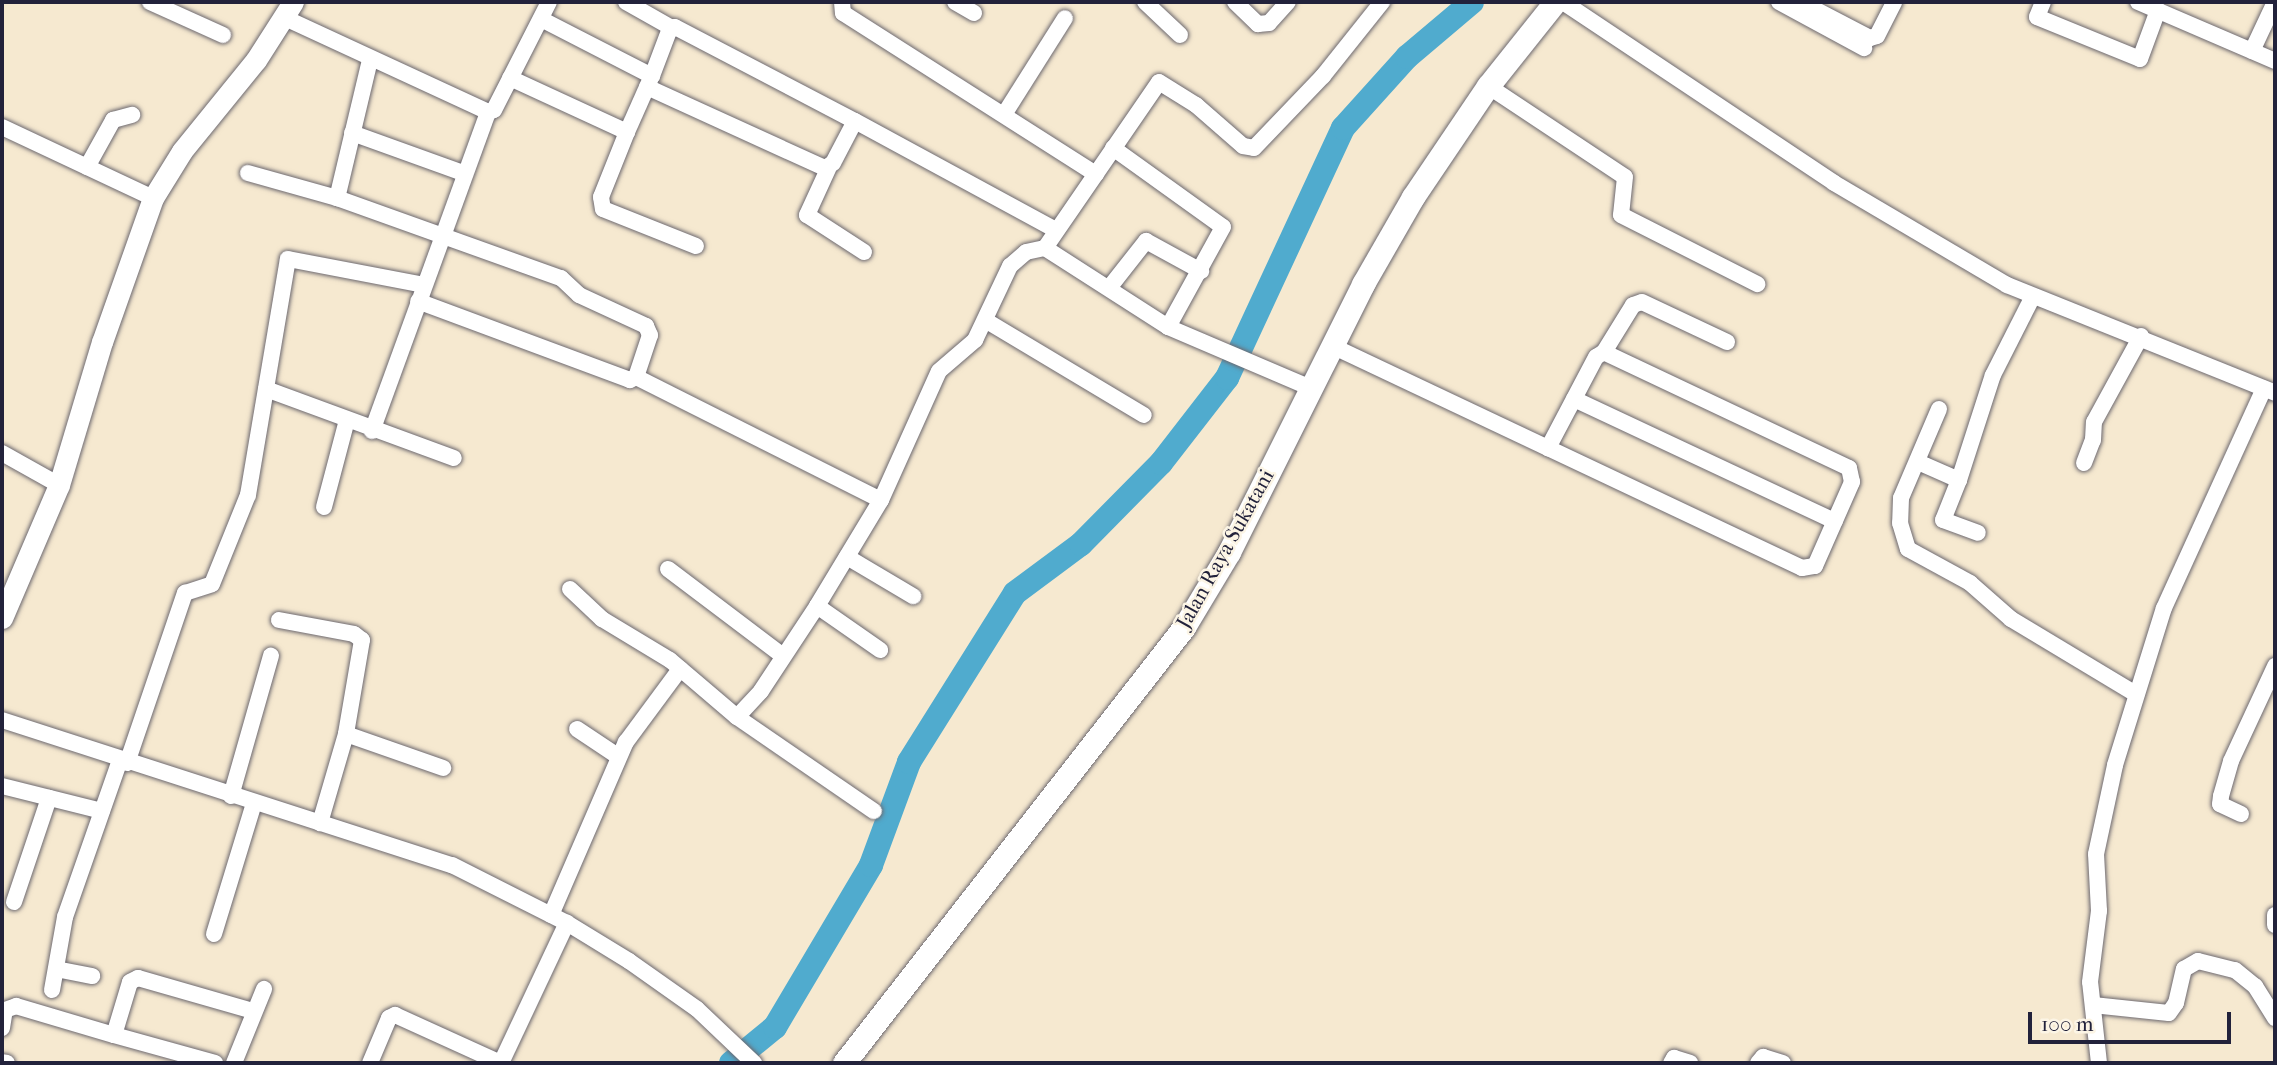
<!DOCTYPE html>
<style>
body{margin:0}
#map{position:relative;width:2277px;height:1065px;overflow:hidden;background:#f6e9d0;font-family:"IM FELL French Canon",serif}
div>[style]{position:absolute}
.river>*{height:24px;margin:-12px;padding:0 12px;transform-origin:12px;border-radius:12px;background:#50abce}
.roads{filter:drop-shadow(0 0 2px #6c686f) drop-shadow(0 0 2px #6c686f)}
.minor>*{height:16px;margin:-8px;padding:0 8px;transform-origin:8px;border-radius:8px;background:#fff}
.tertiary>*{height:21px;margin:-10.5px;padding:0 10.5px;transform-origin:10.5px;border-radius:10.5px;background:#fff}
.secondary>*{height:23px;margin:-11.5px;padding:0 11.5px;transform-origin:11.5px;border-radius:11.5px;background:#fff}
span{translate:-50% -50%;white-space:nowrap;text-align:center;line-height:1.15;-webkit-text-stroke:5px #fcf5e5;paint-order:stroke}
.street-label{font-size:21px;color:#22223b}
.frame{position:absolute;inset:0;border:4px solid #22223b;pointer-events:none}
.scale{position:absolute;left:2028px;top:1012px;width:203px;height:32px;box-sizing:border-box;border:4px solid #22223b;border-top:0;padding-left:9px;font-size:21px;line-height:24px;white-space:nowrap;color:#22223b;-webkit-text-stroke:5px #fcf5e5;paint-order:stroke}
</style>
<div id="map">
<div class="river">
<i style="left:731px;top:1063px;width:57px;rotate:-39.3deg"></i>
<i style="left:775px;top:1027px;width:188px;rotate:-59.3deg"></i>
<i style="left:871px;top:865px;width:110px;rotate:-69.7deg"></i>
<i style="left:909px;top:762px;width:199px;rotate:-57.9deg"></i>
<i style="left:1015px;top:593px;width:82px;rotate:-36.6deg"></i>
<i style="left:1081px;top:544px;width:114px;rotate:-45.4deg"></i>
<i style="left:1161px;top:463px;width:108px;rotate:-52.2deg"></i>
<i style="left:1227px;top:378px;width:276px;rotate:-65.1deg"></i>
<i style="left:1343px;top:128px;width:96px;rotate:-48deg"></i>
<i style="left:1407px;top:57px;width:85px;rotate:-40.2deg"></i>
</div>
<div class="roads">
<div class="minor">
<i style="left:150px;top:2px;width:80px;rotate:24.3deg"></i>
<i style="left:626px;top:2px;width:53px;rotate:29.5deg"></i>
<i style="left:842px;top:2px;width:11px;rotate:85deg"></i>
<i style="left:843px;top:13px;width:300px;rotate:32.5deg"></i>
<i style="left:955px;top:2px;width:22px;rotate:30deg"></i>
<i style="left:1145px;top:2px;width:48px;rotate:43.3deg"></i>
<i style="left:1235px;top:2px;width:32px;rotate:44deg"></i>
<i style="left:1258px;top:24px;width:11px;rotate:-5deg"></i>
<i style="left:1269px;top:23px;width:28px;rotate:-48deg"></i>
<i style="left:1563px;top:2px;width:326px;rotate:33.7deg"></i>
<i style="left:1834px;top:183px;width:201px;rotate:30.5deg"></i>
<i style="left:2007px;top:285px;width:289px;rotate:21.9deg"></i>
<i style="left:1779px;top:2px;width:97px;rotate:28.4deg"></i>
<i style="left:1801px;top:2px;width:78px;rotate:27.6deg"></i>
<i style="left:1870px;top:38px;width:7px;rotate:-16deg"></i>
<i style="left:1877px;top:36px;width:38px;rotate:-63deg"></i>
<i style="left:2043px;top:2px;width:16px;rotate:112deg"></i>
<i style="left:2037px;top:17px;width:111px;rotate:22.2deg"></i>
<i style="left:2140px;top:59px;width:52px;rotate:-69.8deg"></i>
<i style="left:2138px;top:2px;width:149px;rotate:23.3deg"></i>
<i style="left:285px;top:18px;width:224px;rotate:24.8deg"></i>
<i style="left:488px;top:112px;width:6px;rotate:-18deg"></i>
<i style="left:494px;top:110px;width:121px;rotate:-63deg"></i>
<i style="left:541px;top:19px;width:125px;rotate:27.2deg"></i>
<i style="left:652px;top:76px;width:48px;rotate:-69.3deg"></i>
<i style="left:669px;top:31px;width:7px;rotate:-34deg"></i>
<i style="left:675px;top:27px;width:203px;rotate:27.6deg"></i>
<i style="left:2252px;top:51px;width:54px;rotate:-64.9deg"></i>
<i style="left:370px;top:60px;width:142px;rotate:103.4deg"></i>
<i style="left:337px;top:198px;width:238px;rotate:19.7deg"></i>
<i style="left:561px;top:278px;width:25px;rotate:43deg"></i>
<i style="left:579px;top:295px;width:74px;rotate:24.8deg"></i>
<i style="left:646px;top:326px;width:10px;rotate:66deg"></i>
<i style="left:650px;top:335px;width:44px;rotate:108.4deg"></i>
<i style="left:636px;top:377px;width:7px;rotate:153deg"></i>
<i style="left:630px;top:380px;width:226px;rotate:-159.6deg"></i>
<i style="left:510px;top:78px;width:129px;rotate:24.8deg"></i>
<i style="left:627px;top:132px;width:57px;rotate:-66.1deg"></i>
<i style="left:1488px;top:86px;width:164px;rotate:33.6deg"></i>
<i style="left:1625px;top:177px;width:38px;rotate:96deg"></i>
<i style="left:1621px;top:215px;width:153px;rotate:26.9deg"></i>
<i style="left:647px;top:87px;width:196px;rotate:24.5deg"></i>
<i style="left:825px;top:168px;width:9px;rotate:-32deg"></i>
<i style="left:833px;top:163px;width:47px;rotate:-62.4deg"></i>
<i style="left:855px;top:121px;width:229px;rotate:28.5deg"></i>
<i style="left:1005px;top:113px;width:112px;rotate:-57.7deg"></i>
<i style="left:2px;top:127px;width:167px;rotate:25.2deg"></i>
<i style="left:627px;top:132px;width:70px;rotate:111.8deg"></i>
<i style="left:601px;top:197px;width:12px;rotate:81deg"></i>
<i style="left:603px;top:209px;width:100px;rotate:21.7deg"></i>
<i style="left:352px;top:133px;width:118px;rotate:19.8deg"></i>
<i style="left:1113px;top:148px;width:135px;rotate:35.7deg"></i>
<i style="left:1223px;top:227px;width:114px;rotate:118.8deg"></i>
<i style="left:87px;top:167px;width:54px;rotate:-61deg"></i>
<i style="left:113px;top:120px;width:20px;rotate:-15deg"></i>
<i style="left:829px;top:167px;width:53px;rotate:114.6deg"></i>
<i style="left:807px;top:215px;width:68px;rotate:33deg"></i>
<i style="left:248px;top:173px;width:92px;rotate:15.7deg"></i>
<i style="left:1045px;top:248px;width:146px;rotate:32.7deg"></i>
<i style="left:1168px;top:327px;width:155px;rotate:23.1deg"></i>
<i style="left:1109px;top:288px;width:60px;rotate:-51.8deg"></i>
<i style="left:1146px;top:241px;width:63px;rotate:28.6deg"></i>
<i style="left:985px;top:320px;width:185px;rotate:30.9deg"></i>
<i style="left:1332px;top:346px;width:239px;rotate:25.3deg"></i>
<i style="left:1548px;top:448px;width:281px;rotate:25.3deg"></i>
<i style="left:1802px;top:568px;width:13px;rotate:-9deg"></i>
<i style="left:1815px;top:566px;width:92px;rotate:-66.2deg"></i>
<i style="left:1852px;top:482px;width:14px;rotate:-102deg"></i>
<i style="left:1849px;top:468px;width:271px;rotate:-154.7deg"></i>
<i style="left:1604px;top:352px;width:9px;rotate:148deg"></i>
<i style="left:1596px;top:357px;width:103px;rotate:117.8deg"></i>
<i style="left:1604px;top:352px;width:55px;rotate:-58.3deg"></i>
<i style="left:1633px;top:305px;width:9px;rotate:-18deg"></i>
<i style="left:1642px;top:302px;width:94px;rotate:25.2deg"></i>
<i style="left:636px;top:377px;width:274px;rotate:26.7deg"></i>
<i style="left:266px;top:389px;width:200px;rotate:20.2deg"></i>
<i style="left:1574px;top:399px;width:288px;rotate:25.1deg"></i>
<i style="left:1939px;top:409px;width:97px;rotate:113.1deg"></i>
<i style="left:1901px;top:498px;width:25px;rotate:92deg"></i>
<i style="left:1900px;top:523px;width:27px;rotate:73deg"></i>
<i style="left:1908px;top:549px;width:71px;rotate:28.7deg"></i>
<i style="left:1970px;top:583px;width:55px;rotate:41.3deg"></i>
<i style="left:2011px;top:619px;width:146px;rotate:31deg"></i>
<i style="left:372px;top:431px;width:339px;rotate:-70deg"></i>
<i style="left:2px;top:453px;width:65px;rotate:29.3deg"></i>
<i style="left:1918px;top:462px;width:45px;rotate:23.7deg"></i>
<i style="left:1959px;top:480px;width:43px;rotate:111.8deg"></i>
<i style="left:1943px;top:520px;width:37px;rotate:20deg"></i>
<i style="left:2084px;top:463px;width:25px;rotate:-69deg"></i>
<i style="left:2093px;top:440px;width:18px;rotate:-87deg"></i>
<i style="left:2094px;top:422px;width:98px;rotate:-61.3deg"></i>
<i style="left:1959px;top:480px;width:110px;rotate:-72.1deg"></i>
<i style="left:1993px;top:375px;width:86px;rotate:-63.1deg"></i>
<i style="left:324px;top:507px;width:90px;rotate:-75.2deg"></i>
<i style="left:847px;top:557px;width:77px;rotate:30.6deg"></i>
<i style="left:668px;top:569px;width:144px;rotate:37.1deg"></i>
<i style="left:570px;top:589px;width:44px;rotate:43.2deg"></i>
<i style="left:602px;top:619px;width:79px;rotate:31.1deg"></i>
<i style="left:670px;top:660px;width:88px;rotate:40.4deg"></i>
<i style="left:737px;top:717px;width:35px;rotate:-47deg"></i>
<i style="left:761px;top:691px;width:102px;rotate:-56.6deg"></i>
<i style="left:817px;top:606px;width:124px;rotate:-58.9deg"></i>
<i style="left:881px;top:500px;width:141px;rotate:-65.8deg"></i>
<i style="left:939px;top:371px;width:48px;rotate:-40.7deg"></i>
<i style="left:975px;top:340px;width:82px;rotate:-64.7deg"></i>
<i style="left:1010px;top:266px;width:21px;rotate:-41deg"></i>
<i style="left:1026px;top:252px;width:19px;rotate:-12deg"></i>
<i style="left:1045px;top:248px;width:201px;rotate:-55.5deg"></i>
<i style="left:1159px;top:82px;width:44px;rotate:31.9deg"></i>
<i style="left:1196px;top:105px;width:62px;rotate:41.1deg"></i>
<i style="left:1243px;top:146px;width:11px;rotate:10deg"></i>
<i style="left:1254px;top:148px;width:100px;rotate:-46.2deg"></i>
<i style="left:1323px;top:76px;width:95px;rotate:-51.4deg"></i>
<i style="left:817px;top:606px;width:77px;rotate:34.9deg"></i>
<i style="left:279px;top:620px;width:76px;rotate:10.6deg"></i>
<i style="left:354px;top:634px;width:10px;rotate:37deg"></i>
<i style="left:362px;top:640px;width:95px;rotate:99.7deg"></i>
<i style="left:346px;top:734px;width:93px;rotate:106.3deg"></i>
<i style="left:737px;top:717px;width:166px;rotate:34.5deg"></i>
<i style="left:2px;top:720px;width:473px;rotate:17.9deg"></i>
<i style="left:452px;top:865px;width:129px;rotate:26.8deg"></i>
<i style="left:567px;top:923px;width:73px;rotate:31.5deg"></i>
<i style="left:629px;top:961px;width:83px;rotate:35.2deg"></i>
<i style="left:697px;top:1009px;width:79px;rotate:43.5deg"></i>
<i style="left:577px;top:729px;width:50px;rotate:33.7deg"></i>
<i style="left:346px;top:734px;width:103px;rotate:19.3deg"></i>
<i style="left:127px;top:763px;width:180px;rotate:-71.2deg"></i>
<i style="left:185px;top:593px;width:28px;rotate:-18deg"></i>
<i style="left:212px;top:584px;width:96px;rotate:-68deg"></i>
<i style="left:248px;top:495px;width:239px;rotate:-80.4deg"></i>
<i style="left:288px;top:259px;width:138px;rotate:10.8deg"></i>
<i style="left:2px;top:786px;width:103px;rotate:14deg"></i>
<i style="left:231px;top:796px;width:146px;rotate:-74.1deg"></i>
<i style="left:2241px;top:814px;width:23px;rotate:-155deg"></i>
<i style="left:2220px;top:804px;width:8px;rotate:-83deg"></i>
<i style="left:2221px;top:796px;width:36px;rotate:-74deg"></i>
<i style="left:2231px;top:761px;width:105px;rotate:-65.1deg"></i>
<i style="left:14px;top:902px;width:110px;rotate:-71.4deg"></i>
<i style="left:551px;top:915px;width:189px;rotate:-66.6deg"></i>
<i style="left:626px;top:742px;width:91px;rotate:-53.5deg"></i>
<i style="left:2275px;top:915px;width:10px;rotate:90deg"></i>
<i style="left:214px;top:934px;width:137px;rotate:-73deg"></i>
<i style="left:56px;top:969px;width:37px;rotate:11deg"></i>
<i style="left:52px;top:990px;width:74px;rotate:-79.9deg"></i>
<i style="left:65px;top:917px;width:166px;rotate:-70.7deg"></i>
<i style="left:2093px;top:1005px;width:76px;rotate:6deg"></i>
<i style="left:2169px;top:1013px;width:12px;rotate:-55deg"></i>
<i style="left:2176px;top:1003px;width:35px;rotate:-77deg"></i>
<i style="left:2184px;top:969px;width:16px;rotate:-30deg"></i>
<i style="left:2198px;top:961px;width:38px;rotate:14deg"></i>
<i style="left:2235px;top:970px;width:26px;rotate:39deg"></i>
<i style="left:2255px;top:986px;width:38px;rotate:58deg"></i>
<i style="left:2px;top:1028px;width:18px;rotate:-81deg"></i>
<i style="left:5px;top:1010px;width:12px;rotate:-20deg"></i>
<i style="left:16px;top:1006px;width:102px;rotate:16.5deg"></i>
<i style="left:114px;top:1035px;width:55px;rotate:-73.2deg"></i>
<i style="left:130px;top:982px;width:9px;rotate:-27deg"></i>
<i style="left:138px;top:978px;width:120px;rotate:16deg"></i>
<i style="left:114px;top:1035px;width:105px;rotate:15.5deg"></i>
<i style="left:2px;top:1062px;width:5px;rotate:11deg"></i>
<i style="left:234px;top:1063px;width:80px;rotate:-67.9deg"></i>
<i style="left:370px;top:1063px;width:49px;rotate:-67.1deg"></i>
<i style="left:389px;top:1018px;width:7px;rotate:-27deg"></i>
<i style="left:395px;top:1015px;width:116px;rotate:24.4deg"></i>
<i style="left:501px;top:1063px;width:155px;rotate:-64.8deg"></i>
<i style="left:1671px;top:1063px;width:6px;rotate:-59deg"></i>
<i style="left:1674px;top:1058px;width:17px;rotate:17deg"></i>
<i style="left:1758px;top:1063px;width:8px;rotate:-50deg"></i>
<i style="left:1763px;top:1057px;width:21px;rotate:17deg"></i>
<i style="left:2099px;top:1063px;width:81px;rotate:-96.3deg"></i>
<i style="left:2090px;top:982px;width:72px;rotate:-82.8deg"></i>
<i style="left:2099px;top:911px;width:57px;rotate:-93deg"></i>
<i style="left:2096px;top:854px;width:91px;rotate:-77.9deg"></i>
<i style="left:2115px;top:765px;width:164px;rotate:-72.7deg"></i>
<i style="left:2164px;top:608px;width:241px;rotate:-65.5deg"></i>
</div>
<div class="tertiary">
<i style="left:2px;top:618px;width:145px;rotate:-66.8deg"></i>
<i style="left:59px;top:485px;width:149px;rotate:-73.3deg"></i>
<i style="left:102px;top:342px;width:153px;rotate:-70.5deg"></i>
<i style="left:153px;top:198px;width:55px;rotate:-58.3deg"></i>
<i style="left:182px;top:151px;width:117px;rotate:-50.9deg"></i>
<i style="left:256px;top:60px;width:69px;rotate:-57.5deg"></i>
</div>
<div class="secondary">
<i style="left:844px;top:1063px;width:553px;rotate:-52.05deg"></i>
<i style="left:1184px;top:627px;width:87px;rotate:-59deg"></i>
<i style="left:1229px;top:552px;width:300px;rotate:-63.4deg"></i>
<i style="left:1363px;top:284px;width:100px;rotate:-60.1deg"></i>
<i style="left:1413px;top:197px;width:134px;rotate:-56deg"></i>
<i style="left:1488px;top:86px;width:107px;rotate:-51.4deg"></i>
</div>
</div>
<div class="street-label">
<span style="left:1225px;top:549px;rotate:-61deg">Jalan Raya Sukatani</span>
</div>
<div class="frame"></div>
<div class="scale">100 m</div>
</div>
